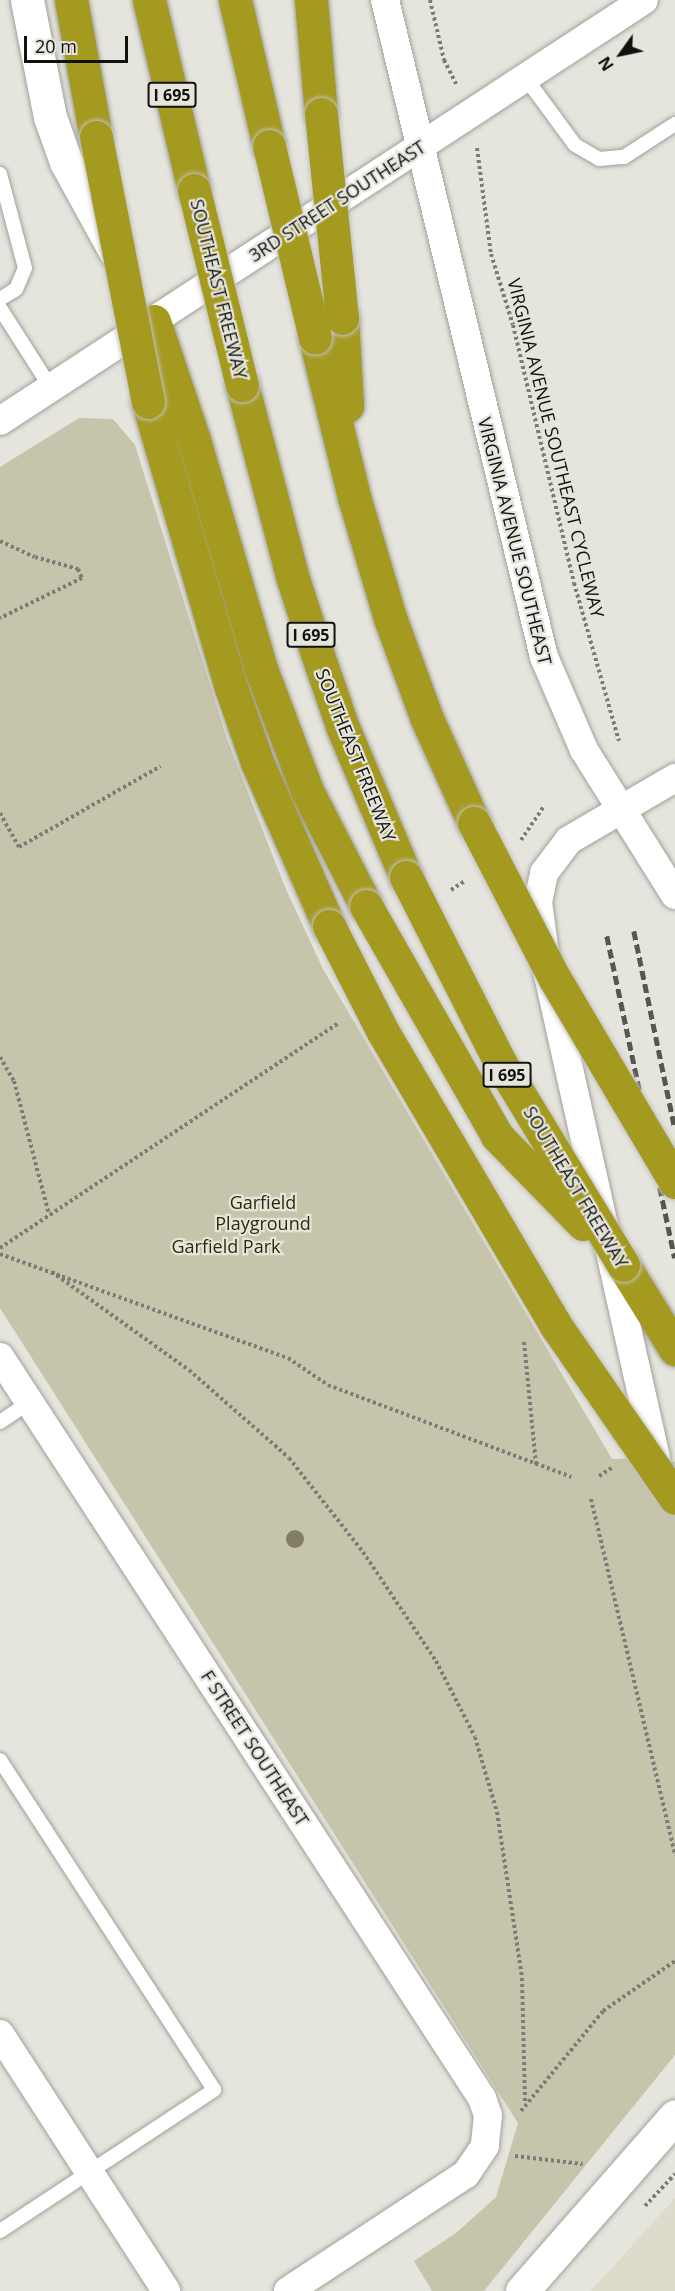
<!DOCTYPE html>
<style>
body{margin:0}
#map{position:relative;width:675px;height:2291px;overflow:hidden;background:#e5e4dd;font-family:"Open Sans",sans-serif}
div>[style]{position:absolute}
.built>*{inset:0;background:#dcdbcc}
.green>*{inset:0;background:#c6c5ab}
.path>*{height:4px;margin-top:-2px;transform-origin:0;background:repeating-linear-gradient(90deg,#7c7c77 0 3px,transparent 0 6px)}
.roads{filter:drop-shadow(0 0 2px #a1a19a) drop-shadow(0 0 2px #a1a19a)}
.lane>*{height:14px;margin:-7px;padding:0 7px;transform-origin:7px;border-radius:7px;background:#fff}
.street>*{height:28px;margin:-14px;padding:0 14px;transform-origin:14px;border-radius:14px;background:#fff}
.secondary>*{height:33px;margin:-16.5px;padding:0 16.5px;transform-origin:16.5px;border-radius:16.5px;background:#fff}
.highway>*{height:33px;margin:-16.5px;padding:0 16.5px;transform-origin:16.5px;border-radius:16.5px;background:#a59a20}
.rail>*{height:4.5px;margin-top:-2.25px;transform-origin:0;background:repeating-linear-gradient(90deg,#575752 0 9px,transparent 0 13.5px)}
.bridges{filter:drop-shadow(0 0 2px #c1c1c0) drop-shadow(0 0 2px #c1c1c0)}
.highway-bridge>*{height:33px;margin:-16.5px;padding:0 16.5px;transform-origin:16.5px;border-radius:16.5px;background:#a59a20}
.trees>*{width:18px;height:18px;margin:-9px;border-radius:50%;background:#817e64}
span{translate:-50% -50%;white-space:nowrap;text-align:center;line-height:1.15;-webkit-text-stroke:4.5px #e5e4dd;paint-order:stroke}
.shield-label span{padding:2px 4px;background:#e5e4dd;border:2px solid;border-radius:4px;-webkit-text-stroke-width:0}
.shield-label{font-size:16px;color:#11110e;font-weight:700}
.street-label{font-size:18px;color:#11110e}
.park-label{font-size:18px;color:#2f2b01}
.north{position:absolute;left:591px;top:24px;width:60px;height:60px;-webkit-text-stroke:4px #e5e4dd;paint-order:stroke;rotate:237deg;font-size:16px;font-weight:700;line-height:24px;text-align:center;color:#11110e}
.north::after{content:'';display:block;margin:auto;width:21px;height:27px;background:#11110e;clip-path:polygon(50% 0,100% 100%,50% 72%,0 100%)}
.scale{position:absolute;left:24px;top:36px;width:104px;height:27px;box-sizing:border-box;border:3px solid #11110e;border-top:0;padding-left:8px;font-size:18px;line-height:21px;white-space:nowrap;color:#11110e;-webkit-text-stroke:4px #e5e4dd;paint-order:stroke}
</style>
<div id="map">
<div class="built">
<i style="clip-path:polygon(675px 2198px,675px 2291px,591px 2291px)"></i>
</div>
<div class="green">
<i style="clip-path:polygon(79px 418px,113px 419px,135px 445px,227px 739px,285px 887px,323px 969px,612px 1459px,656px 1458px,675px 1462px,675px 2055px,484px 2291px,432px 2291px,414px 2261px,456px 2233px,496px 2197px,518px 2123px,0 1308px,0 467px)"></i>
</div>
<div class="path">
<i style="left:430px;top:0;width:62px;rotate:76.9deg"></i>
<i style="left:444px;top:60px;width:27px;rotate:63deg"></i>
<i style="left:477px;top:148px;width:107px;rotate:82.5deg"></i>
<i style="left:491px;top:254px;width:74px;rotate:72.8deg"></i>
<i style="left:513px;top:325px;width:265px;rotate:76.7deg"></i>
<i style="left:574px;top:583px;width:164px;rotate:74.1deg"></i>
<i style="left:0;top:541px;width:38px;rotate:25deg"></i>
<i style="left:35px;top:557px;width:45px;rotate:15.6deg"></i>
<i style="left:78px;top:569px;width:10px;rotate:66deg"></i>
<i style="left:82px;top:578px;width:91px;rotate:154deg"></i>
<i style="left:0;top:813px;width:39px;rotate:61deg"></i>
<i style="left:19px;top:847px;width:163px;rotate:-29.7deg"></i>
<i style="left:521px;top:840px;width:41px;rotate:-55.9deg"></i>
<i style="left:451px;top:890px;width:17px;rotate:-33deg"></i>
<i style="left:0;top:1057px;width:28px;rotate:60deg"></i>
<i style="left:14px;top:1081px;width:138px;rotate:75.3deg"></i>
<i style="left:0;top:1248px;width:407px;rotate:-33.6deg"></i>
<i style="left:0;top:1254px;width:306px;rotate:19.9deg"></i>
<i style="left:288px;top:1358px;width:48px;rotate:34deg"></i>
<i style="left:328px;top:1385px;width:260px;rotate:20.7deg"></i>
<i style="left:52px;top:1272px;width:168px;rotate:35.6deg"></i>
<i style="left:189px;top:1370px;width:133px;rotate:41.3deg"></i>
<i style="left:289px;top:1458px;width:120px;rotate:51.8deg"></i>
<i style="left:363px;top:1552px;width:131px;rotate:56.2deg"></i>
<i style="left:436px;top:1661px;width:85px;rotate:62.8deg"></i>
<i style="left:475px;top:1737px;width:78px;rotate:73.7deg"></i>
<i style="left:497px;top:1812px;width:168px;rotate:81.4deg"></i>
<i style="left:522px;top:1978px;width:123px;rotate:88.6deg"></i>
<i style="left:524px;top:1342px;width:123px;rotate:84.4deg"></i>
<i style="left:599px;top:1476px;width:15px;rotate:-32deg"></i>
<i style="left:591px;top:1499px;width:366px;rotate:76.7deg"></i>
<i style="left:521px;top:2111px;width:129px;rotate:-50.6deg"></i>
<i style="left:603px;top:2011px;width:88px;rotate:-34.8deg"></i>
<i style="left:515px;top:2156px;width:68px;rotate:6.7deg"></i>
<i style="left:645px;top:2206px;width:44px;rotate:-46.8deg"></i>
</div>
<div class="roads">
<div class="lane">
<i style="left:525px;top:77px;width:84px;rotate:53.7deg"></i>
<i style="left:575px;top:145px;width:28px;rotate:30deg"></i>
<i style="left:599px;top:159px;width:25px;rotate:-5deg"></i>
<i style="left:624px;top:157px;width:61px;rotate:-32.9deg"></i>
<i style="left:0;top:174px;width:97px;rotate:75.1deg"></i>
<i style="left:25px;top:268px;width:23px;rotate:113deg"></i>
<i style="left:16px;top:289px;width:19px;rotate:148deg"></i>
<i style="left:0;top:308px;width:95px;rotate:57.5deg"></i>
<i style="left:0;top:1422px;width:36px;rotate:-34deg"></i>
<i style="left:0;top:1760px;width:393px;rotate:57deg"></i>
<i style="left:214px;top:2090px;width:256px;rotate:146.6deg"></i>
</div>
<div class="street">
<i style="left:385px;top:0;width:676px;rotate:76.4deg"></i>
<i style="left:544px;top:657px;width:101px;rotate:66.7deg"></i>
<i style="left:584px;top:750px;width:171px;rotate:57.9deg"></i>
<i style="left:0;top:421px;width:769px;rotate:-33.17deg"></i>
<i style="left:0;top:1357px;width:884px;rotate:56.96deg"></i>
<i style="left:482px;top:2098px;width:18px;rotate:71deg"></i>
<i style="left:488px;top:2115px;width:31px;rotate:96deg"></i>
<i style="left:485px;top:2146px;width:34px;rotate:124deg"></i>
<i style="left:466px;top:2174px;width:213px;rotate:146.7deg"></i>
<i style="left:656px;top:1458px;width:494px;rotate:-102.6deg"></i>
<i style="left:548px;top:976px;width:75px;rotate:-97.7deg"></i>
<i style="left:538px;top:902px;width:30px;rotate:-78deg"></i>
<i style="left:544px;top:873px;width:41px;rotate:-52.9deg"></i>
<i style="left:569px;top:840px;width:123px;rotate:-30.3deg"></i>
<i style="left:0;top:2034px;width:306px;rotate:57.1deg"></i>
</div>
<div class="secondary">
<i style="left:27px;top:0;width:119px;rotate:78.9deg"></i>
<i style="left:50px;top:117px;width:48px;rotate:70.4deg"></i>
<i style="left:66px;top:162px;width:102px;rotate:61.2deg"></i>
<i style="left:522px;top:2291px;width:232px;rotate:-48.8deg"></i>
</div>
<div class="highway">
<i style="left:71px;top:0;width:139px;rotate:79.7deg"></i>
<i style="left:149px;top:0;width:195px;rotate:76.7deg"></i>
<i style="left:235px;top:0;width:150px;rotate:76.9deg"></i>
<i style="left:311px;top:0;width:114px;rotate:85deg"></i>
<i style="left:342px;top:318px;width:88px;rotate:86.7deg"></i>
<i style="left:154px;top:321px;width:126px;rotate:71.4deg"></i>
<i style="left:194px;top:440px;width:239px;rotate:73.7deg"></i>
<i style="left:261px;top:669px;width:130px;rotate:69.3deg"></i>
<i style="left:307px;top:791px;width:129px;rotate:62.8deg"></i>
<i style="left:315px;top:338px;width:164px;rotate:76.2deg"></i>
<i style="left:354px;top:497px;width:126px;rotate:73.4deg"></i>
<i style="left:390px;top:618px;width:108px;rotate:69.9deg"></i>
<i style="left:427px;top:719px;width:114px;rotate:65.7deg"></i>
<i style="left:242px;top:385px;width:197px;rotate:75.3deg"></i>
<i style="left:292px;top:576px;width:81px;rotate:72deg"></i>
<i style="left:317px;top:653px;width:79px;rotate:70.9deg"></i>
<i style="left:343px;top:728px;width:162px;rotate:67.1deg"></i>
<i style="left:148px;top:402px;width:297px;rotate:73.8deg"></i>
<i style="left:231px;top:687px;width:79px;rotate:70.9deg"></i>
<i style="left:257px;top:762px;width:179px;rotate:66.3deg"></i>
<i style="left:623px;top:1265px;width:99px;rotate:58.2deg"></i>
</div>
</div>
<div class="rail">
<i style="left:634px;top:931px;width:202px;rotate:78.3deg"></i>
<i style="left:607px;top:936px;width:329px;rotate:78.1deg"></i>
</div>
<div class="bridges">
<div class="highway-bridge">
<i style="left:321px;top:114px;width:205px;rotate:84.1deg"></i>
<i style="left:96px;top:137px;width:270px;rotate:78.9deg"></i>
<i style="left:269px;top:146px;width:197px;rotate:76.5deg"></i>
<i style="left:194px;top:190px;width:201px;rotate:76.2deg"></i>
<i style="left:474px;top:823px;width:176px;rotate:62.6deg"></i>
<i style="left:555px;top:979px;width:236px;rotate:59.4deg"></i>
<i style="left:406px;top:877px;width:210px;rotate:63.1deg"></i>
<i style="left:501px;top:1064px;width:235px;rotate:58.7deg"></i>
<i style="left:366px;top:906px;width:265px;rotate:60.3deg"></i>
<i style="left:497px;top:1136px;width:123px;rotate:45.7deg"></i>
<i style="left:329px;top:926px;width:119px;rotate:63deg"></i>
<i style="left:383px;top:1032px;width:341px;rotate:59.5deg"></i>
<i style="left:556px;top:1326px;width:209px;rotate:55.3deg"></i>
</div>
</div>
<div class="trees">
<i style="left:295px;top:1539px"></i>
</div>
<div class="shield-label">
<span style="left:172px;top:95px">I 695</span>
<span style="left:311px;top:635px">I 695</span>
<span style="left:507px;top:1075px">I 695</span>
</div>
<div class="street-label">
<span style="left:337px;top:201px;rotate:-33deg">3RD STREET SOUTHEAST</span>
<span style="left:219px;top:289px;rotate:76deg">SOUTHEAST FREEWAY</span>
<span style="left:556px;top:448px;rotate:76deg">VIRGINIA AVENUE SOUTHEAST CYCLEWAY</span>
<span style="left:515px;top:541px;rotate:76deg">VIRGINIA AVENUE SOUTHEAST</span>
<span style="left:356px;top:755px;rotate:68deg">SOUTHEAST FREEWAY</span>
<span style="left:576px;top:1187px;rotate:59deg">SOUTHEAST FREEWAY</span>
<span style="left:255px;top:1748px;rotate:57deg">F STREET SOUTHEAST</span>
</div>
<div class="park-label">
<span style="left:263px;top:1213px">Garfield<br>Playground</span>
<span style="left:226px;top:1246px">Garfield Park</span>
</div>
<div class="north">N</div>
<div class="scale">20 m</div>
</div>
